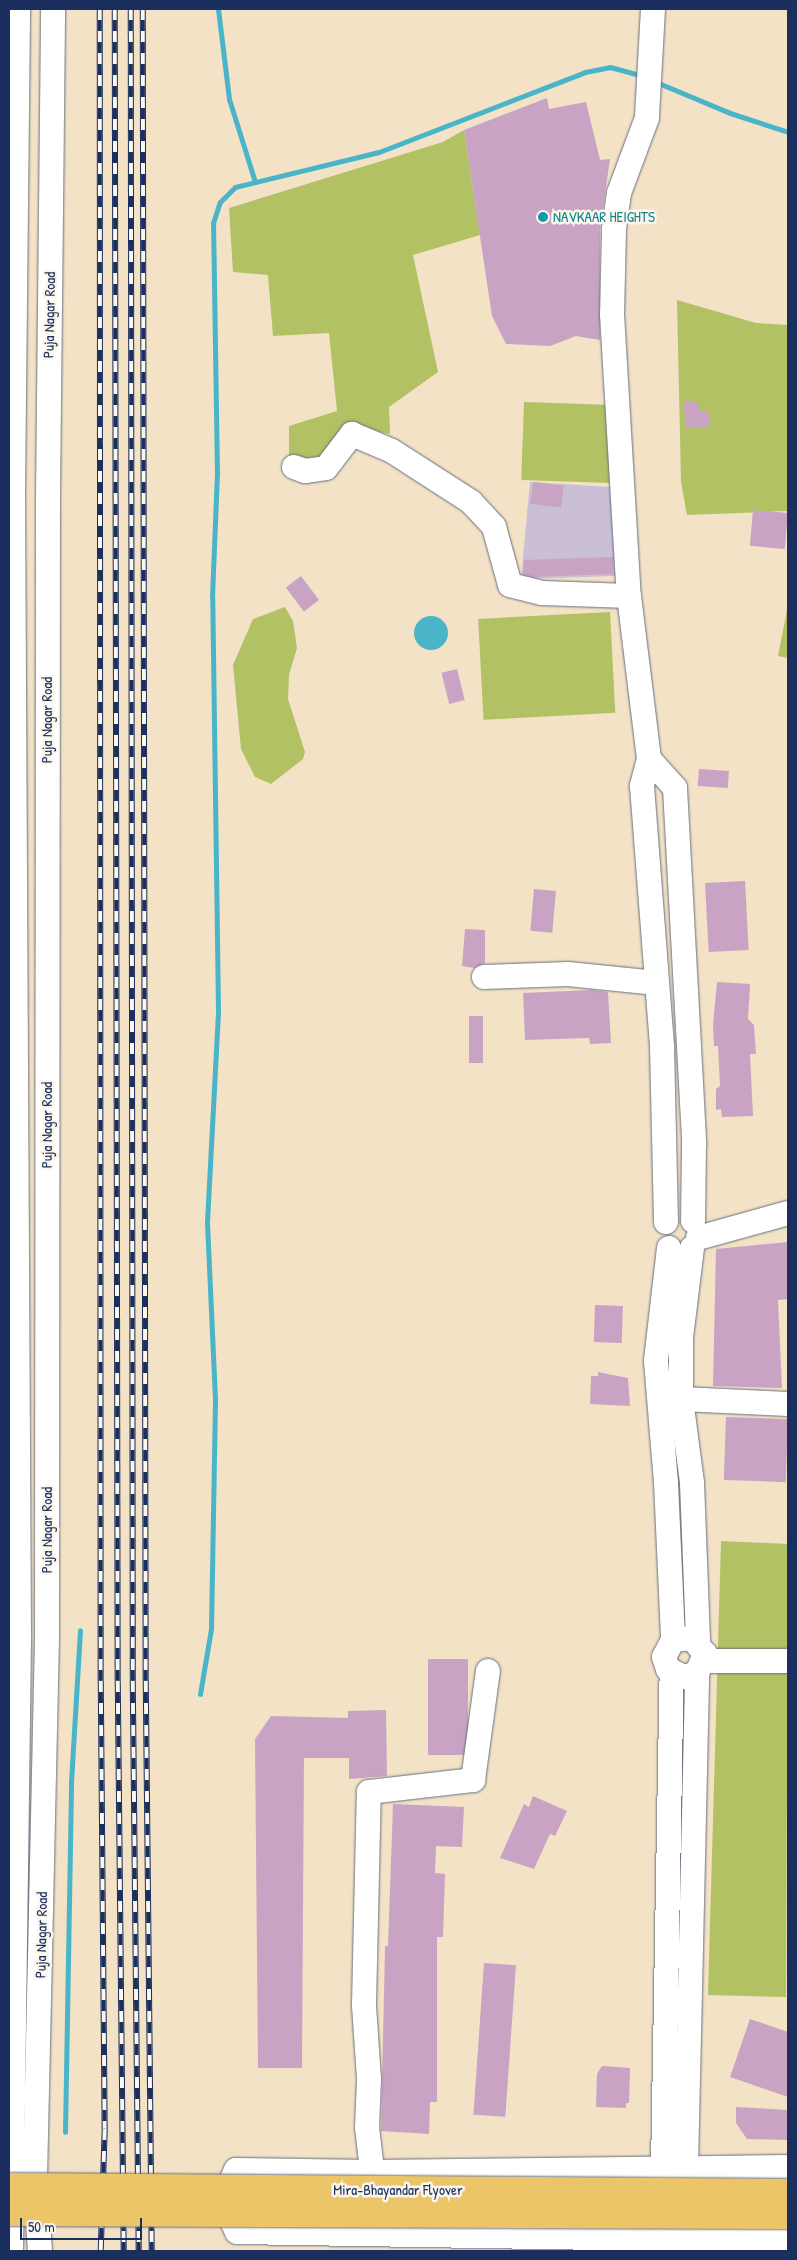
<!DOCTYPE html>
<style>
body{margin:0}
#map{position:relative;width:797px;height:2260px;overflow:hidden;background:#f3e2c5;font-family:"Patrick Hand",sans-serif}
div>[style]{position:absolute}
.industrial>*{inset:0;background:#cbbfd5}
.green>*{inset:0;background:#b1c163;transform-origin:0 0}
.water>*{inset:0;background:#4ab5c8}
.round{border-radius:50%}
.stream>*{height:5px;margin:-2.5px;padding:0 2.5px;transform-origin:2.5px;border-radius:2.5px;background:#4ab5c8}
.building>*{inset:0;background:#c9a3c4;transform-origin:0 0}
.roads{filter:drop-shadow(0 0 1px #676e82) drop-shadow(0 0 1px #676e82)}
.minor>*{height:24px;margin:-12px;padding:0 12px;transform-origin:12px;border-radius:12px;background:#fff}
.rail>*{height:5.5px;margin-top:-2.75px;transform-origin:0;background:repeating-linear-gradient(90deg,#fbf7ec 0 11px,#1b2f5e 0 22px);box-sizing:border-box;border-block:1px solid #1b2f5e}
.bridges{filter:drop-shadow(0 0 1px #676e82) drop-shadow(0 0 1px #676e82)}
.major-bridge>*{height:28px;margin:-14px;padding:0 14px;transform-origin:14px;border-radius:14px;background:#edc569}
.dots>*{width:14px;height:14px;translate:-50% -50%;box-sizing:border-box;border:2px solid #fbf7ec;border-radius:50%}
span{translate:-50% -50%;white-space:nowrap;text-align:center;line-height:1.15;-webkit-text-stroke:5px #fbf7ec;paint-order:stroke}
.culture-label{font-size:15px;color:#0d838f}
.left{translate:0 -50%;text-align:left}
.street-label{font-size:15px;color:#1b2f5e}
.frame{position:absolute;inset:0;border:10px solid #1b2f5e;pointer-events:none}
.scale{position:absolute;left:20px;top:2218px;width:122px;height:22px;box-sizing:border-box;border:2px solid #1b2f5e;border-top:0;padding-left:6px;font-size:15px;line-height:18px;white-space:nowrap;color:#1b2f5e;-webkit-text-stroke:4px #fbf7ec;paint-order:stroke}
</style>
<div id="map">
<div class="industrial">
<i style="clip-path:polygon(530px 482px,610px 487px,617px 576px,521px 579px)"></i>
</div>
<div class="green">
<i style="clip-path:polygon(464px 130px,480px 235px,413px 255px,438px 372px,389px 407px,390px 434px,354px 427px,315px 461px,289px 457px,289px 426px,337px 411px,329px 333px,273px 336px,268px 275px,233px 272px,229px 208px,443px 142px)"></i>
<i style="clip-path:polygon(677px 300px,756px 323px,788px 325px,788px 511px,687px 515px,681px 482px)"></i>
<i style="left:524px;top:402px;width:89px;height:78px;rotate:2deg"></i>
<i style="clip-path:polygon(788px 605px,788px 658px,778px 656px)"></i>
<i style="clip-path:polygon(285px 607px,293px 621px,297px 648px,289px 675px,288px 699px,305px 752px,303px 759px,271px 784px,255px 777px,241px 749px,233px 665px,253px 619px)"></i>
<i style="left:610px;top:612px;width:101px;height:132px;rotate:87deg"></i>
<i style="clip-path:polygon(721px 1541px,788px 1544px,786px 1997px,708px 1995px)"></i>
</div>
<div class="water">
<i class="round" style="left:414px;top:616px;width:34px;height:34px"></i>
</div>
<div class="stream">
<i style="left:218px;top:9px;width:91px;rotate:83deg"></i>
<i style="left:229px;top:99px;width:87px;rotate:72.6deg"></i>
<i style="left:656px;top:82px;width:80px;rotate:22.7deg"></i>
<i style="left:730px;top:113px;width:61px;rotate:18.1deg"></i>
<i style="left:200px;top:1694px;width:66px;rotate:-80.4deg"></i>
<i style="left:211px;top:1629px;width:230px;rotate:-89deg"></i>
<i style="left:215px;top:1399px;width:177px;rotate:-92.6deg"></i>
<i style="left:207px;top:1222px;width:212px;rotate:-87deg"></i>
<i style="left:218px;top:1010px;width:413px;rotate:-90.8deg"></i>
<i style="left:212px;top:597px;width:123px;rotate:-87.7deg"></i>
<i style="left:217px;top:474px;width:251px;rotate:-90.9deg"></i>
<i style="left:213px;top:223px;width:22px;rotate:-72deg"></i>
<i style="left:220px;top:202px;width:21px;rotate:-45deg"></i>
<i style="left:235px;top:187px;width:148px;rotate:-13.7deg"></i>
<i style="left:379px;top:152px;width:221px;rotate:-21.2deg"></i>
<i style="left:585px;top:72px;width:25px;rotate:-11deg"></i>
<i style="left:610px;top:67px;width:34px;rotate:15deg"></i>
<i style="left:65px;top:2132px;width:350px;rotate:-89deg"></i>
<i style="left:71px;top:1782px;width:152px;rotate:-86.6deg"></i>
</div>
<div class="building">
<i style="clip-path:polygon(547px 98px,549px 109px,586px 102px,600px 160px,610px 159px,600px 229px,600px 340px,576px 336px,550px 346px,506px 344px,492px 316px,464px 130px)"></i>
<i style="clip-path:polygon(684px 401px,697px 401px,699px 410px,710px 413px,710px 427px,685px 427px)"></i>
<i style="left:533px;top:482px;width:31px;height:22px;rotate:7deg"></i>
<i style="left:753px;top:510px;width:35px;height:36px;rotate:5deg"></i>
<i style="clip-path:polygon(613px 557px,613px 574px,534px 577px,523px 574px,524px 560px)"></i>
<i style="left:301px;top:576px;width:30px;height:19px;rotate:53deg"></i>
<i style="left:457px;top:669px;width:32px;height:16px;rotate:76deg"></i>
<i style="left:699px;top:769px;width:30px;height:17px;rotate:4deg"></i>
<i style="left:745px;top:881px;width:69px;height:40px;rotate:87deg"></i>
<i style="left:534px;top:889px;width:22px;height:42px;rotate:5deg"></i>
<i style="clip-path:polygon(465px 929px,485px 930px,485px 963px,474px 968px,462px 966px)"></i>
<i style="clip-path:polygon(717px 982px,750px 984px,748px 1019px,754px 1025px,756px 1054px,750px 1054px,753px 1116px,722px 1117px,721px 1109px,716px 1110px,716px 1089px,720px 1086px,718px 1046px,714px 1046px,713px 1024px)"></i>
<i style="clip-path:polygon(592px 990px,608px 992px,611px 1043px,590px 1044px,589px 1038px,525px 1040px,523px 993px)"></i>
<i style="left:469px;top:1016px;width:14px;height:47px"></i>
<i style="clip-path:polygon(788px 1242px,788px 1299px,778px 1300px,782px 1388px,713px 1386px,716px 1249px)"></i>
<i style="left:595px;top:1305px;width:28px;height:37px;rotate:2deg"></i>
<i style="clip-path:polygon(598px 1372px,628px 1378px,630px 1406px,590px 1404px,591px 1376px,598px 1376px)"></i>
<i style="left:726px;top:1417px;width:62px;height:63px;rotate:2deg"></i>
<i style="left:428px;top:1659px;width:40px;height:96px"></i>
<i style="clip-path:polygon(386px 1710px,387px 1776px,349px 1779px,349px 1758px,304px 1758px,302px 2068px,258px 2068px,255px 1739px,271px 1716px,348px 1718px,348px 1711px)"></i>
<i style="clip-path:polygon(533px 1796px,567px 1811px,555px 1836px,550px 1834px,534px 1869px,500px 1858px,524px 1804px,529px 1807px)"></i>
<i style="clip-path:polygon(393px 1804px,464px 1807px,462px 1847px,436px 1846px,435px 1873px,445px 1874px,443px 1937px,437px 1937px,437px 2102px,430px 2102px,429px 2134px,381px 2131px,385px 1946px,388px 1946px)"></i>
<i style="left:484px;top:1963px;width:32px;height:152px;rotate:4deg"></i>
<i style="clip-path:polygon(750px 2019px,788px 2032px,788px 2097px,730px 2077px)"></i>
<i style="clip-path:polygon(602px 2066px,630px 2068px,629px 2103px,626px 2103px,626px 2108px,596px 2107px,597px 2074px)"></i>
<i style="clip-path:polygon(736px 2107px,788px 2110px,788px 2140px,747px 2139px,736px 2123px)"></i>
</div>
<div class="roads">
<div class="minor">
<i style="left:653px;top:9px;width:109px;rotate:93.2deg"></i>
<i style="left:647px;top:118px;width:80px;rotate:110.5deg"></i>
<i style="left:619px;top:193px;width:36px;rotate:98deg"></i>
<i style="left:614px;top:229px;width:85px;rotate:91.3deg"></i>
<i style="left:612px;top:314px;width:283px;rotate:86.6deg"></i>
<i style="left:629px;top:596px;width:164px;rotate:83deg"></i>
<i style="left:649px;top:759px;width:28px;rotate:105deg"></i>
<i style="left:642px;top:786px;width:261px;rotate:85.6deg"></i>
<i style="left:662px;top:1046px;width:176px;rotate:88.7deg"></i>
<i style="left:294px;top:467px;width:12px;rotate:20deg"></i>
<i style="left:305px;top:471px;width:21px;rotate:-8deg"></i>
<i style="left:326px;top:468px;width:43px;rotate:-52.6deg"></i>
<i style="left:352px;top:434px;width:43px;rotate:23deg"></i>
<i style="left:392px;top:451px;width:94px;rotate:32.8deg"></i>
<i style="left:471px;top:502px;width:34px;rotate:47deg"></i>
<i style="left:494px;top:527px;width:60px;rotate:74.6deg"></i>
<i style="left:510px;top:585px;width:33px;rotate:14deg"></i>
<i style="left:542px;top:593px;width:87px;rotate:2deg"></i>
<i style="left:649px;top:759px;width:39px;rotate:48deg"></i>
<i style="left:675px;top:788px;width:357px;rotate:86.9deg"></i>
<i style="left:694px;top:1144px;width:77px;rotate:90.7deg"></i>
<i style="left:484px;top:977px;width:84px;rotate:-2deg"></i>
<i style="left:568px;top:974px;width:89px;rotate:5.8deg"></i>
<i style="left:698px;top:1238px;width:93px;rotate:-15.5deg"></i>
<i style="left:669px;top:1248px;width:114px;rotate:96.6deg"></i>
<i style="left:656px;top:1361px;width:122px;rotate:85.3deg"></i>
<i style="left:666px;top:1483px;width:157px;rotate:87.4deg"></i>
<i style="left:692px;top:1248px;width:91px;rotate:97deg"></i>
<i style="left:681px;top:1338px;width:61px;rotate:90deg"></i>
<i style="left:681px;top:1399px;width:85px;rotate:82.5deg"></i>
<i style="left:692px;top:1483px;width:158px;rotate:87.8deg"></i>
<i style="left:681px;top:1399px;width:107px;rotate:2.7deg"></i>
<i style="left:704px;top:1661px;width:84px"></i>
<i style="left:686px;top:2167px;width:494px;rotate:-88.7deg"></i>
<i style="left:697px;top:1673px;width:21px;rotate:-67deg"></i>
<i style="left:705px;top:1654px;width:21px;rotate:-129deg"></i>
<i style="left:692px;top:1638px;width:19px;rotate:174deg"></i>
<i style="left:673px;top:1640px;width:19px;rotate:118deg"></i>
<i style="left:664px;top:1657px;width:13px;rotate:72deg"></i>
<i style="left:668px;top:1669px;width:18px;rotate:27deg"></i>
<i style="left:684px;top:1677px;width:14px;rotate:-17deg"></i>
<i style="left:788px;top:2167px;width:416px;rotate:179.3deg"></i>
<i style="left:372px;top:2172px;width:136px;rotate:-179.2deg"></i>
<i style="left:236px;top:2170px;width:34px;rotate:114deg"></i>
<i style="left:222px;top:2201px;width:34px;rotate:64deg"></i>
<i style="left:237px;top:2232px;width:551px;rotate:0.94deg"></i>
<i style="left:663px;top:2169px;width:496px;rotate:-89deg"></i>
<i style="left:374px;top:2187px;width:60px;rotate:-96.7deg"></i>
<i style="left:367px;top:2127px;width:48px;rotate:-87.6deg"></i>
<i style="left:369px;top:2079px;width:74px;rotate:-93.9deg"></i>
<i style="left:364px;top:2005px;width:213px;rotate:-88.7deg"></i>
<i style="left:369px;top:1792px;width:105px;rotate:-6.6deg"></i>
<i style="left:473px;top:1780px;width:110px;rotate:-82.2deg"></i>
<i style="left:11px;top:2251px;width:613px;rotate:-89.25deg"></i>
<i style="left:19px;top:1638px;width:1146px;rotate:-90.3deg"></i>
<i style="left:13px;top:492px;width:483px;rotate:-89.4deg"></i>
<i style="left:40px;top:2251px;width:72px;rotate:-94deg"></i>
<i style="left:35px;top:2179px;width:542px;rotate:-88.73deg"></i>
<i style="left:47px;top:1637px;width:1141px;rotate:-89.95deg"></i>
<i style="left:48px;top:496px;width:487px;rotate:-89.4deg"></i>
</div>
</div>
<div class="rail">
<i style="left:100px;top:9px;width:1672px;rotate:89.97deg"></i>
<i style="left:101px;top:1681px;width:448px;rotate:89.5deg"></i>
<i style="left:105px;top:2129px;width:122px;rotate:91.9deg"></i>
<i style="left:115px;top:9px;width:1672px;rotate:89.9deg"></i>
<i style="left:118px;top:1681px;width:570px;rotate:89.4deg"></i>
<i style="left:131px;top:9px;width:1672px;rotate:89.93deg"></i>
<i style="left:133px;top:1681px;width:570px;rotate:89.4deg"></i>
<i style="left:143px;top:9px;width:1672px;rotate:89.9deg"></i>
<i style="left:146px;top:1681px;width:570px;rotate:89.4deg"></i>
</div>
<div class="bridges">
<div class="major-bridge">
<i style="left:9px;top:2187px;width:779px;rotate:0.44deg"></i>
<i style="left:9px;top:2212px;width:779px;rotate:0.22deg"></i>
</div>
</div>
<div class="dots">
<i style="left:543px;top:217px;background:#0f9aa8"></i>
</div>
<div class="culture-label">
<span class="left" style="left:553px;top:217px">NAVKAAR HEIGHTS</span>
</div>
<div class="street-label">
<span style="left:49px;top:315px;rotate:-89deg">Puja Nagar Road</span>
<span style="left:47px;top:720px;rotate:-90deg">Puja Nagar Road</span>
<span style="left:47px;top:1125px;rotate:-90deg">Puja Nagar Road</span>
<span style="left:47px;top:1530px;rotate:-90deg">Puja Nagar Road</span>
<span style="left:41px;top:1935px;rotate:-89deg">Puja Nagar Road</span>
<span style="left:398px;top:2190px">Mira-Bhayandar Flyover</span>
</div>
<div class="frame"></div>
<div class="scale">50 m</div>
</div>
